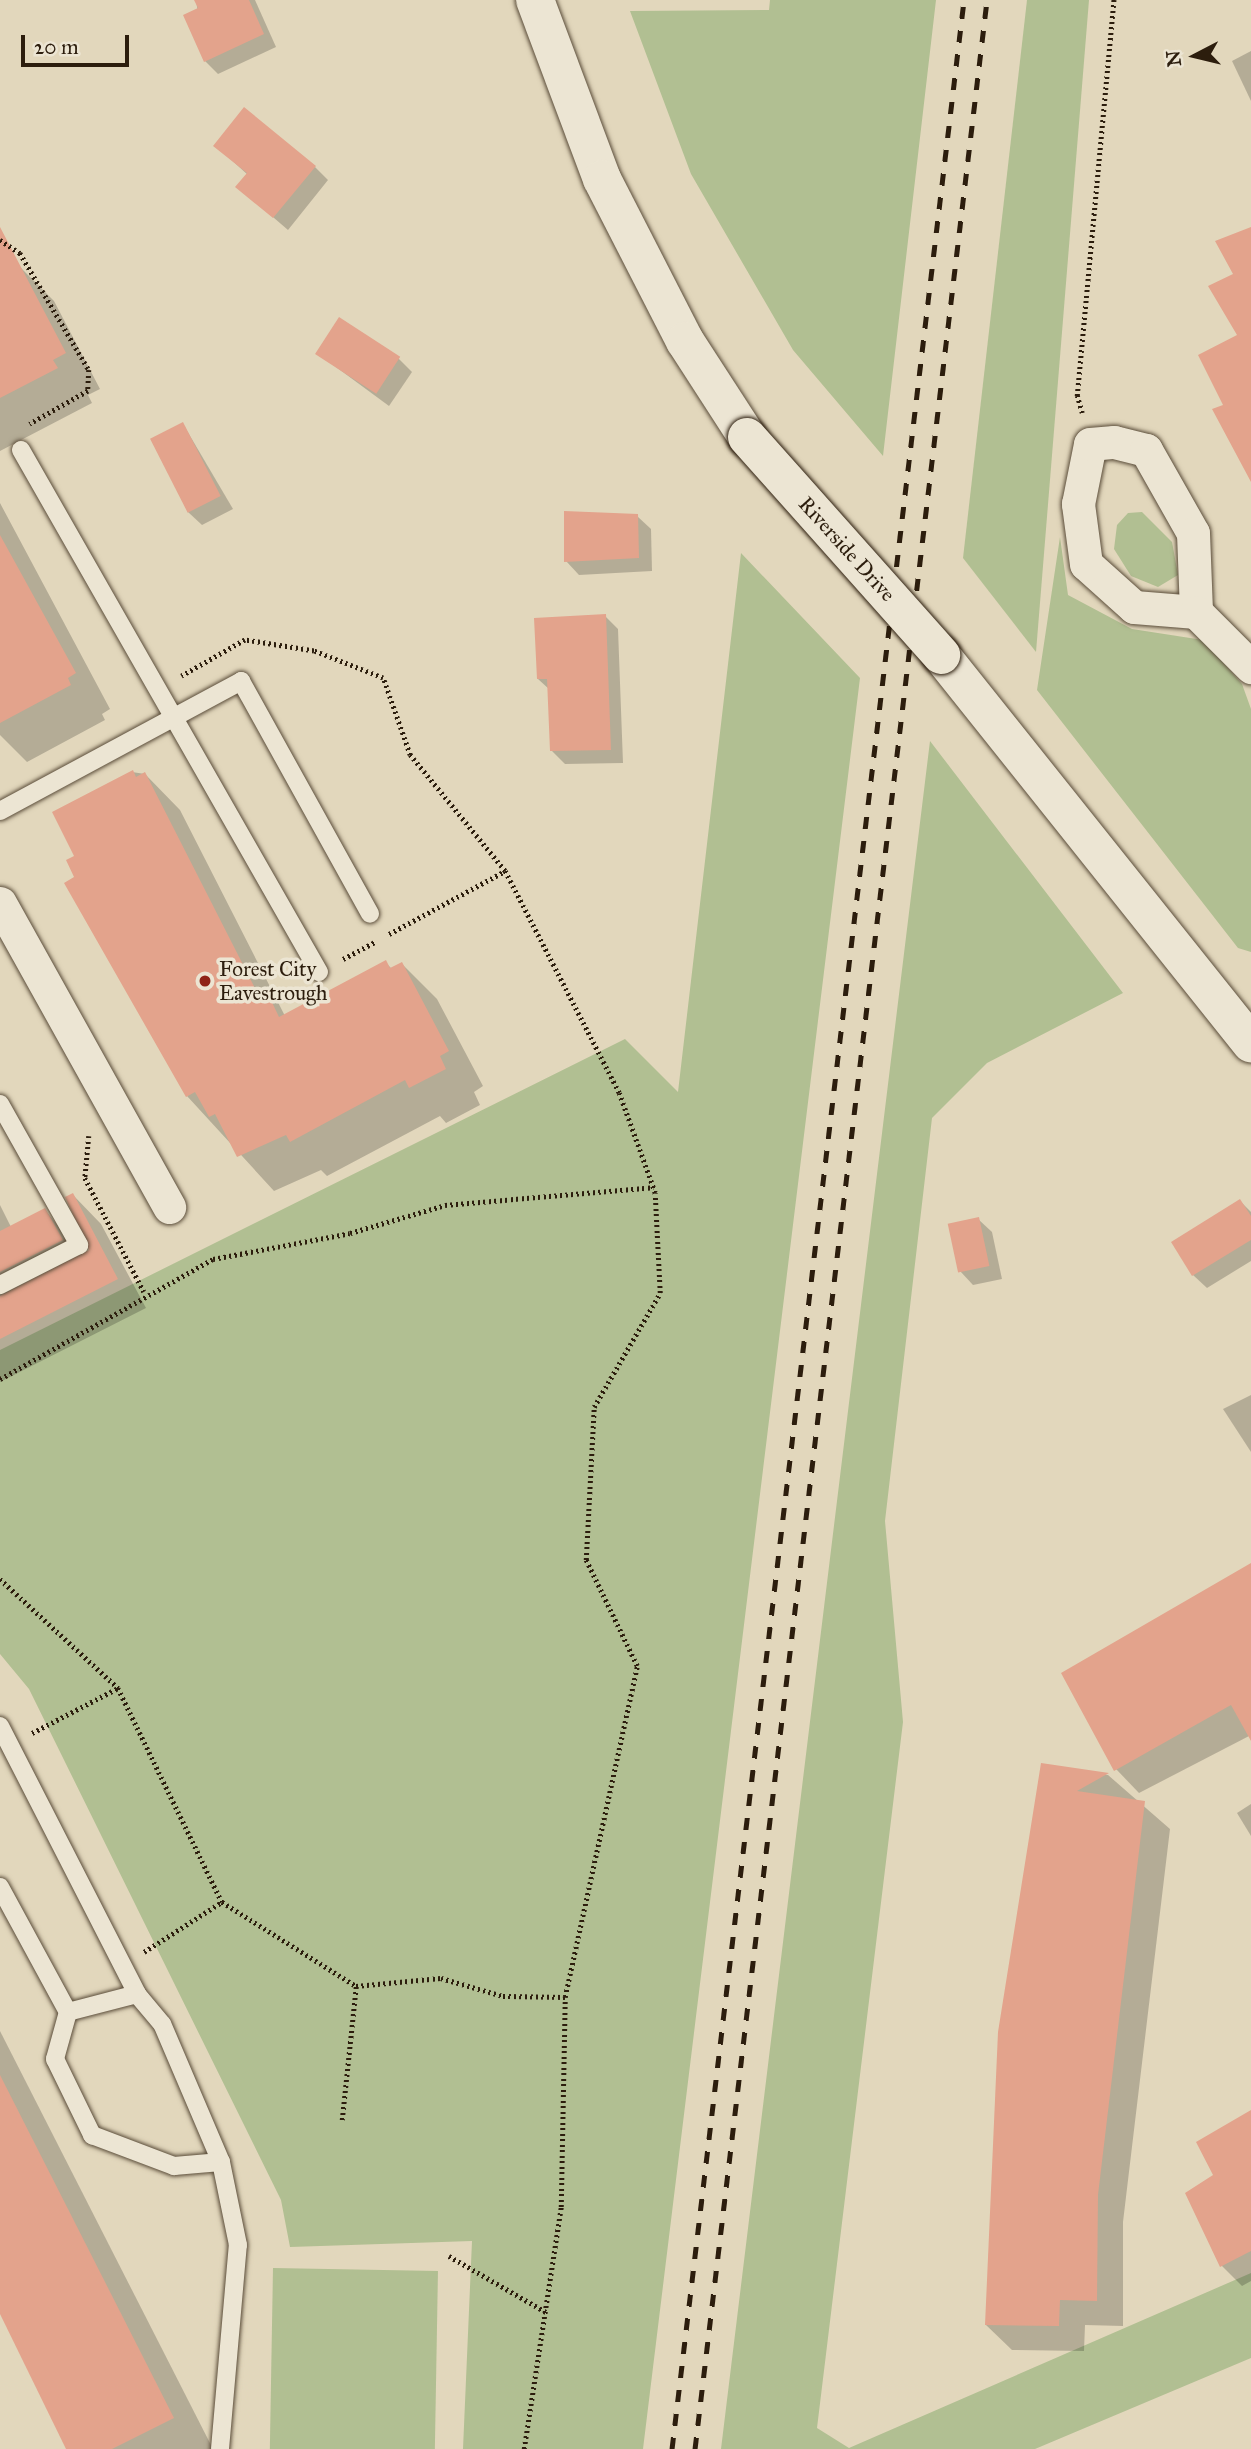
<!DOCTYPE html>
<style>
body{margin:0}
#map{position:relative;width:1251px;height:2449px;overflow:hidden;background:#e2d7bc;font-family:"IM FELL Great Primer",serif}
div>[style]{position:absolute}
.green>*{inset:0;background:#b1bf92;transform-origin:0 0}
.shadow>*{inset:0;background:#0003}
.building>*{inset:0;background:#e3a38c;transform-origin:0 0}
.path>*{height:4.5px;margin-top:-2.25px;transform-origin:0;background:repeating-linear-gradient(90deg,#2c1d0d 0 2px,transparent 0 5.5px)}
.roads{filter:drop-shadow(0 0 2px #5a4c39) drop-shadow(0 0 2px #5a4c39)}
.lane>*{height:18px;margin:-9px;padding:0 9px;transform-origin:9px;border-radius:9px;background:#ece5d3}
.street>*{height:33px;margin:-16.5px;padding:0 16.5px;transform-origin:16.5px;border-radius:16.5px;background:#ece5d3}
.secondary>*{height:38px;margin:-19px;padding:0 19px;transform-origin:19px;border-radius:19px;background:#ece5d3}
.rail>*{height:5px;margin-top:-2.5px;transform-origin:0;background:repeating-linear-gradient(90deg,#2c1d0d 0 12px,transparent 0 24px)}
.bridges{filter:drop-shadow(0 0 2px #2c1d0d) drop-shadow(0 0 2px #2c1d0d)}
.secondary-bridge>*{height:38px;margin:-19px;padding:0 19px;transform-origin:19px;border-radius:19px;background:#ece5d3}
.dots>*{width:19px;height:19px;translate:-50% -50%;box-sizing:border-box;border:4px solid #ece5d3;border-radius:50%}
span{translate:-50% -50%;white-space:nowrap;text-align:center;line-height:1.15;-webkit-text-stroke:7px #ece5d3;paint-order:stroke}
.street-label{font-size:21px;color:#2c1d0d}
.poi-label{font-size:21px;color:#2c1d0d}
.left{translate:0 -50%;text-align:left}
.north{position:absolute;left:1160px;top:21px;width:70px;height:70px;-webkit-text-stroke:5px #ece5d3;paint-order:stroke;rotate:263deg;font-size:19px;font-weight:700;line-height:28px;text-align:center;color:#2c1d0d}
.north::after{content:'';display:block;margin:auto;width:24px;height:32px;background:#2c1d0d;clip-path:polygon(50% 0,100% 100%,50% 72%,0 100%)}
.scale{position:absolute;left:21px;top:35px;width:108px;height:32px;box-sizing:border-box;border:4px solid #2c1d0d;border-top:0;padding-left:9px;font-size:21px;line-height:24px;white-space:nowrap;color:#2c1d0d;-webkit-text-stroke:5px #ece5d3;paint-order:stroke}
</style>
<div id="map">
<div class="green">
<i style="clip-path:polygon(770px 0,936px 0,883px 456px,793px 350px,691px 174px,630px 11px,769px 10px)"></i>
<i style="clip-path:polygon(1027px 0,1089px 0,1036px 652px,963px 558px)"></i>
<i style="clip-path:polygon(1142px 512px,1172px 542px,1178px 575px,1158px 587px,1131px 576px,1114px 549px,1117px 525px,1128px 513px)"></i>
<i style="clip-path:polygon(1060px 537px,1068px 595px,1132px 629px,1203px 640px,1242px 684px,1251px 709px,1251px 952px,1238px 948px,1037px 690px)"></i>
<i style="clip-path:polygon(741px 553px,860px 678px,643px 2449px,463px 2449px,472px 2241px,290px 2247px,281px 2200px,29px 1689px,0 1654px,0 1350px,625px 1039px,678px 1092px)"></i>
<i style="clip-path:polygon(930px 741px,1123px 993px,987px 1063px,932px 1118px,885px 1521px,903px 1722px,817px 2428px,849px 2448px,1251px 2273px,1251px 2358px,1035px 2449px,721px 2449px)"></i>
<i style="left:273px;top:2268px;width:165px;height:181px;rotate:1deg"></i>
</div>
<div class="shadow">
<i style="clip-path:polygon(196px 0,255px 0,276px 47px,218px 74px,205px 61px)"></i>
<i style="clip-path:polygon(1251px 51px,1251px 101px,1232px 61px)"></i>
<i style="clip-path:polygon(216px 146px,315px 167px,328px 180px,288px 230px,238px 187px,248px 175px)"></i>
<i style="clip-path:polygon(0 259px,19px 266px,54px 301px,100px 389px,88px 395px,92px 403px,0 451px)"></i>
<i style="clip-path:polygon(317px 353px,398px 358px,412px 372px,389px 406px)"></i>
<i style="clip-path:polygon(183px 424px,233px 509px,202px 525px,188px 512px)"></i>
<i style="clip-path:polygon(0 503px,110px 709px,102px 714px,105px 720px,27px 762px,0 735px)"></i>
<i style="clip-path:polygon(637px 516px,651px 529px,652px 571px,579px 575px,566px 561px)"></i>
<i style="clip-path:polygon(605px 616px,618px 629px,623px 763px,565px 764px,552px 751px,550px 690px,538px 679px)"></i>
<i style="clip-path:polygon(132px 772px,145px 774px,180px 810px,285px 1016px,386px 963px,392px 969px,402px 964px,437px 999px,483px 1086px,474px 1092px,480px 1105px,446px 1123px,440px 1116px,327px 1176px,321px 1170px,274px 1191px,187px 1096px,77px 878px,77px 857px)"></i>
<i style="clip-path:polygon(73px 1195px,101px 1224px,146px 1308px,0 1382px,0 1205px,11px 1227px,45px 1210px,83px 1256px,90px 1253px)"></i>
<i style="clip-path:polygon(1240px 1201px,1251px 1212px,1251px 1261px,1207px 1288px,1193px 1275px)"></i>
<i style="clip-path:polygon(978px 1219px,992px 1232px,1002px 1279px,973px 1285px,960px 1271px)"></i>
<i style="clip-path:polygon(1251px 1395px,1251px 1452px,1223px 1409px)"></i>
<i style="clip-path:polygon(1251px 1565px,1251px 1735px,1139px 1793px,1116px 1769px)"></i>
<i style="clip-path:polygon(1043px 1765px,1108px 1775px,1170px 1829px,1123px 2222px,1123px 2326px,1085px 2325px,1084px 2351px,1012px 2350px,986px 2325px)"></i>
<i style="clip-path:polygon(1251px 1804px,1251px 1836px,1237px 1813px)"></i>
<i style="clip-path:polygon(0 2031px,213px 2449px,68px 2449px,0 2310px)"></i>
<i style="clip-path:polygon(1251px 2112px,1251px 2281px,1242px 2286px,1222px 2266px,1188px 2193px,1215px 2176px)"></i>
</div>
<div class="building">
<i style="clip-path:polygon(194px 0,249px 0,264px 34px,204px 62px,183px 15px,198px 8px)"></i>
<i style="clip-path:polygon(244px 107px,316px 166px,273px 218px,235px 187px,247px 173px,213px 146px)"></i>
<i style="clip-path:polygon(0 227px,66px 353px,53px 360px,58px 368px,0 398px)"></i>
<i style="clip-path:polygon(1251px 227px,1251px 482px,1212px 409px,1223px 405px,1198px 355px,1237px 335px,1208px 286px,1233px 274px,1215px 241px)"></i>
<i style="left:339px;top:317px;width:73px;height:44px;rotate:33deg"></i>
<i style="left:183px;top:422px;width:83px;height:37px;rotate:63deg"></i>
<i style="clip-path:polygon(564px 511px,638px 514px,639px 558px,564px 562px)"></i>
<i style="clip-path:polygon(0 535px,76px 673px,68px 678px,71px 685px,0 723px)"></i>
<i style="clip-path:polygon(606px 614px,611px 750px,550px 751px,547px 679px,537px 679px,534px 618px)"></i>
<i style="clip-path:polygon(133px 770px,136px 777px,145px 772px,262px 1002px,270px 998px,279px 1017px,386px 960px,390px 968px,402px 962px,449px 1051px,440px 1056px,446px 1069px,409px 1088px,405px 1080px,290px 1142px,286px 1135px,237px 1157px,215px 1114px,209px 1117px,195px 1092px,186px 1097px,64px 883px,74px 877px,66px 860px,74px 856px,52px 812px)"></i>
<i style="clip-path:polygon(73px 1193px,118px 1279px,0 1339px,0 1296px,89px 1250px,65px 1197px)"></i>
<i style="clip-path:polygon(1240px 1199px,1251px 1216px,1251px 1240px,1192px 1276px,1171px 1242px)"></i>
<i style="clip-path:polygon(45px 1208px,63px 1240px,0 1272px,0 1231px)"></i>
<i style="left:979px;top:1217px;width:50px;height:32px;rotate:78deg"></i>
<i style="clip-path:polygon(1251px 1563px,1251px 1741px,1231px 1705px,1114px 1771px,1061px 1673px)"></i>
<i style="clip-path:polygon(1041px 1763px,1109px 1773px,1077px 1791px,1145px 1801px,1098px 2195px,1097px 2301px,1060px 2300px,1059px 2326px,985px 2325px,998px 2032px)"></i>
<i style="clip-path:polygon(0 2075px,174px 2418px,112px 2449px,66px 2449px,0 2314px)"></i>
<i style="clip-path:polygon(1251px 2110px,1251px 2251px,1220px 2267px,1185px 2193px,1213px 2175px,1196px 2142px)"></i>
</div>
<div class="path">
<i style="left:0;top:240px;width:24px;rotate:33deg"></i>
<i style="left:20px;top:253px;width:136px;rotate:59.5deg"></i>
<i style="left:89px;top:370px;width:21px;rotate:93deg"></i>
<i style="left:88px;top:391px;width:67px;rotate:150.4deg"></i>
<i style="left:1082px;top:413px;width:18px;rotate:-106deg"></i>
<i style="left:1077px;top:396px;width:398px;rotate:-84.7deg"></i>
<i style="left:389px;top:934px;width:132px;rotate:-28.5deg"></i>
<i style="left:343px;top:959px;width:36px;rotate:-28deg"></i>
<i style="left:89px;top:1136px;width:42px;rotate:95.4deg"></i>
<i style="left:85px;top:1178px;width:128px;rotate:62.6deg"></i>
<i style="left:0;top:1379px;width:244px;rotate:-29.4deg"></i>
<i style="left:213px;top:1259px;width:139px;rotate:-10.7deg"></i>
<i style="left:350px;top:1233px;width:99px;rotate:-16.4deg"></i>
<i style="left:445px;top:1205px;width:209px;rotate:-4.9deg"></i>
<i style="left:0;top:1579px;width:161px;rotate:42.7deg"></i>
<i style="left:118px;top:1688px;width:238px;rotate:64.1deg"></i>
<i style="left:32px;top:1733px;width:97px;rotate:-27.6deg"></i>
<i style="left:144px;top:1952px;width:93px;rotate:-32.7deg"></i>
<i style="left:222px;top:1902px;width:158px;rotate:32.1deg"></i>
<i style="left:356px;top:1986px;width:85px;rotate:-5.4deg"></i>
<i style="left:441px;top:1978px;width:65px;rotate:16.2deg"></i>
<i style="left:503px;top:1996px;width:62px;rotate:0.9deg"></i>
<i style="left:565px;top:1997px;width:339px;rotate:-77.7deg"></i>
<i style="left:637px;top:1666px;width:118px;rotate:-115.7deg"></i>
<i style="left:586px;top:1560px;width:153px;rotate:-87deg"></i>
<i style="left:594px;top:1407px;width:132px;rotate:-59.9deg"></i>
<i style="left:660px;top:1293px;width:100px;rotate:-92.9deg"></i>
<i style="left:655px;top:1193px;width:106px;rotate:-109.8deg"></i>
<i style="left:619px;top:1093px;width:250px;rotate:-117.2deg"></i>
<i style="left:505px;top:871px;width:150px;rotate:-129.3deg"></i>
<i style="left:410px;top:755px;width:82px;rotate:-109.3deg"></i>
<i style="left:383px;top:678px;width:74px;rotate:-158.6deg"></i>
<i style="left:314px;top:651px;width:70px;rotate:-170.9deg"></i>
<i style="left:245px;top:640px;width:73px;rotate:150.3deg"></i>
<i style="left:342px;top:2120px;width:135px;rotate:-84deg"></i>
<i style="left:449px;top:2256px;width:112px;rotate:30deg"></i>
<i style="left:524px;top:2449px;width:245px;rotate:-81.3deg"></i>
<i style="left:561px;top:2207px;width:210px;rotate:-88.9deg"></i>
</div>
<div class="roads">
<div class="lane">
<i style="left:21px;top:450px;width:601px;rotate:60.28deg"></i>
<i style="left:0;top:811px;width:274px;rotate:-28.3deg"></i>
<i style="left:241px;top:681px;width:266px;rotate:61deg"></i>
<i style="left:0;top:1104px;width:162px;rotate:60.7deg"></i>
<i style="left:79px;top:1245px;width:89px;rotate:153.1deg"></i>
<i style="left:0;top:1726px;width:301px;rotate:62.9deg"></i>
<i style="left:0;top:1887px;width:142px;rotate:61.5deg"></i>
<i style="left:220px;top:2449px;width:205px;rotate:-85deg"></i>
<i style="left:238px;top:2245px;width:85px;rotate:-101.6deg"></i>
<i style="left:221px;top:2162px;width:150px;rotate:-113.1deg"></i>
<i style="left:162px;top:2024px;width:39px;rotate:-130deg"></i>
<i style="left:137px;top:1994px;width:71px;rotate:165.4deg"></i>
<i style="left:68px;top:2012px;width:49px;rotate:105.5deg"></i>
<i style="left:55px;top:2059px;width:85px;rotate:64deg"></i>
<i style="left:92px;top:2135px;width:88px;rotate:20.7deg"></i>
<i style="left:174px;top:2166px;width:47px;rotate:-4.9deg"></i>
</div>
<div class="street">
<i style="left:1196px;top:612px;width:62px;rotate:-175.4deg"></i>
<i style="left:1134px;top:607px;width:64px;rotate:-138.1deg"></i>
<i style="left:1086px;top:564px;width:61px;rotate:-97.6deg"></i>
<i style="left:1078px;top:504px;width:61px;rotate:-78.7deg"></i>
<i style="left:1090px;top:444px;width:24px;rotate:-5deg"></i>
<i style="left:1114px;top:442px;width:33px;rotate:14deg"></i>
<i style="left:1146px;top:450px;width:95px;rotate:60.5deg"></i>
<i style="left:1193px;top:533px;width:79px;rotate:87.8deg"></i>
<i style="left:1196px;top:612px;width:78px;rotate:45deg"></i>
<i style="left:0;top:903px;width:348px;rotate:60.9deg"></i>
</div>
<div class="secondary">
<i style="left:535px;top:0;width:191px;rotate:69.5deg"></i>
<i style="left:602px;top:179px;width:182px;rotate:62.9deg"></i>
<i style="left:685px;top:341px;width:114px;rotate:57.1deg"></i>
<i style="left:941px;top:655px;width:497px;rotate:51.4deg"></i>
</div>
</div>
<div class="rail">
<i style="left:672px;top:2449px;width:2466px;rotate:-83.2deg"></i>
<i style="left:695px;top:2449px;width:2466px;rotate:-83.2deg"></i>
</div>
<div class="bridges">
<div class="secondary-bridge">
<i style="left:747px;top:437px;width:292px;rotate:48.3deg"></i>
</div>
</div>
<div class="dots">
<i style="left:205px;top:981px;background:#8f2418"></i>
</div>
<div class="street-label">
<span style="left:847px;top:549px;rotate:48deg">Riverside Drive</span>
</div>
<div class="poi-label">
<span class="left" style="left:219px;top:981px">Forest City<br>Eavestrough</span>
</div>
<div class="north">N</div>
<div class="scale">20 m</div>
</div>
